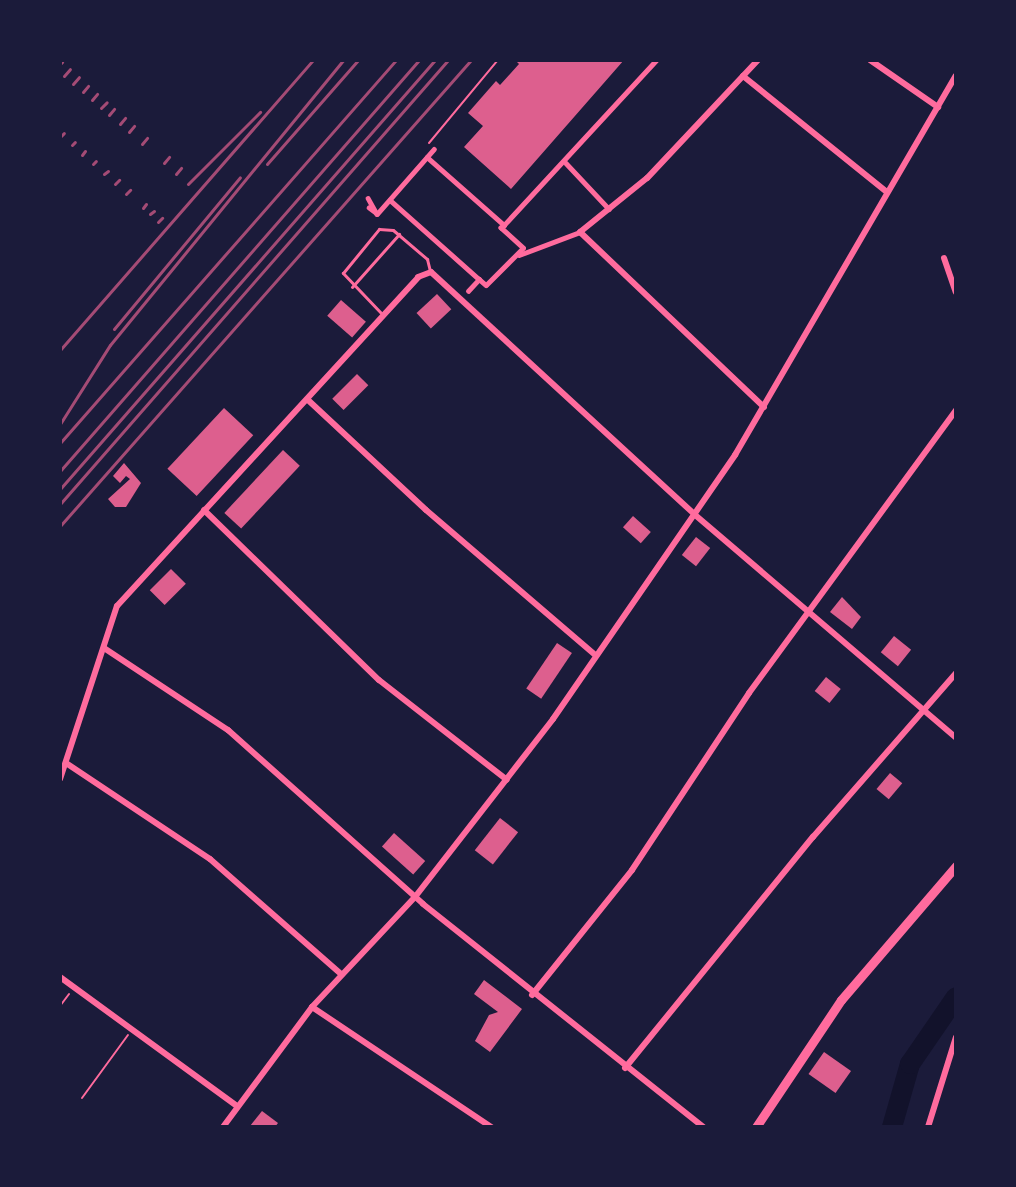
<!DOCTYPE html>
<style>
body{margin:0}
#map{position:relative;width:1016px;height:1187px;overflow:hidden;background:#1b1b3a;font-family:Lato,sans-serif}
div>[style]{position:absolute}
.river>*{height:20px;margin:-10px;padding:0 10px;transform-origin:10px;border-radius:10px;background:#12122b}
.building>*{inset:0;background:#dd5f8e;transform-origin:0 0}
.path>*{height:2px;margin:-1px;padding:0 1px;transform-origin:1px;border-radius:1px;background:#ff6b9d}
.service>*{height:3px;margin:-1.5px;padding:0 1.5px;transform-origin:1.5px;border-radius:1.5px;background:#ff6b9d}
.pedestrian>*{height:4.5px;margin:-2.25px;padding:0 2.25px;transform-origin:2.25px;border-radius:2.25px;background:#ff6b9d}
.minor>*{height:6px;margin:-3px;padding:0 3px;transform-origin:3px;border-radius:3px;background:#ff6b9d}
.secondary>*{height:9px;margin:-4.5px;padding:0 4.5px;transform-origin:4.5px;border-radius:4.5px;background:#ff6b9d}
.rail>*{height:3px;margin:-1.5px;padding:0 1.5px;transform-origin:1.5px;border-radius:1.5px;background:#a44b75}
span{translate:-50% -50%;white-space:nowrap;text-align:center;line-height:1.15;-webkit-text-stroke:4.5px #1b1b3a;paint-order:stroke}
.frame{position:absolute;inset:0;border:62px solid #1b1b3a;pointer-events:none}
</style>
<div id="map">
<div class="river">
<i style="left:892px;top:1127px;width:66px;rotate:-74.1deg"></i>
<i style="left:910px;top:1064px;width:81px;rotate:-55.5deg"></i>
</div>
<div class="building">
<i style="clip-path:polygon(515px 60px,624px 60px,511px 189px,464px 147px,483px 126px,468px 113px,496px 81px,500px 85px,519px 64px)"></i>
<i style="left:437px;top:294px;width:21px;height:28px;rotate:47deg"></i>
<i style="left:341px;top:300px;width:33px;height:21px;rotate:41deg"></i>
<i style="left:357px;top:374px;width:16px;height:35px;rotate:45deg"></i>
<i style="left:224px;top:408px;width:40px;height:83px;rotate:43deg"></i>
<i style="left:283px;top:450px;width:23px;height:86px;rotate:43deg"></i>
<i style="clip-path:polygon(124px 463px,141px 483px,126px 507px,115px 507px,108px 499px,130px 479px,126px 476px,120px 483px,113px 476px)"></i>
<i style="left:633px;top:516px;width:24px;height:15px;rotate:42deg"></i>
<i style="left:696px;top:537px;width:18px;height:23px;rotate:38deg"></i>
<i style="left:171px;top:569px;width:21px;height:30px;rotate:45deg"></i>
<i style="clip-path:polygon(842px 597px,861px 617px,852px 629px,830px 612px)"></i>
<i style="left:894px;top:636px;width:22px;height:21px;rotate:39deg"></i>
<i style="left:557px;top:643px;width:18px;height:55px;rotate:34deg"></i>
<i style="left:826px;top:677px;width:19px;height:18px;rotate:39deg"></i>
<i style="left:890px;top:773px;width:16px;height:21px;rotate:40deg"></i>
<i style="left:500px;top:818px;width:23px;height:41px;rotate:38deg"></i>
<i style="left:394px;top:833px;width:42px;height:18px;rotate:42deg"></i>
<i style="clip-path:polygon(484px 980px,522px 1009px,490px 1052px,475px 1041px,489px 1015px,498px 1012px,474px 994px)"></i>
<i style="left:824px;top:1052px;width:33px;height:27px;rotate:35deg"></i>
<i style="clip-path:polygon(262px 1111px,278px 1123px,275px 1127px,250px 1126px)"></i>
</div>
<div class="path">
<i style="left:429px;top:143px;width:108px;rotate:-50.3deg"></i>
<i style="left:60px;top:1006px;width:15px;rotate:-53deg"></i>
<i style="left:82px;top:1098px;width:78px;rotate:-53.9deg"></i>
</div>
<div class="service">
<i style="left:352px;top:287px;width:71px;rotate:-48.4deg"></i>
<i style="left:382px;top:314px;width:57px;rotate:-133.6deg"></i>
<i style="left:343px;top:273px;width:57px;rotate:-50.7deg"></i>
<i style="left:379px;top:229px;width:14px;rotate:4deg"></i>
<i style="left:393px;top:230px;width:45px;rotate:40.5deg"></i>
<i style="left:427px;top:259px;width:12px;rotate:76deg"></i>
</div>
<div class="pedestrian">
<i style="left:427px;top:157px;width:103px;rotate:41.4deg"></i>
<i style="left:504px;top:225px;width:224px;rotate:-47.3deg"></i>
<i style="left:566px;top:163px;width:63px;rotate:46.9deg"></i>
<i style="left:368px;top:198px;width:18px;rotate:61deg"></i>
<i style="left:377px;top:214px;width:10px;rotate:-143deg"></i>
<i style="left:390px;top:200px;width:119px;rotate:41.6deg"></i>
<i style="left:377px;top:214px;width:86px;rotate:-48.8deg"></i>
<i style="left:519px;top:255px;width:65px;rotate:-20.7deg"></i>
<i style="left:468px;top:291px;width:16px;rotate:-47deg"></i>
<i style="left:479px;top:279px;width:9px;rotate:41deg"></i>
<i style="left:486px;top:285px;width:52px;rotate:-45deg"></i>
<i style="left:523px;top:248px;width:30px;rotate:-138deg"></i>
<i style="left:501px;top:228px;width:4px;rotate:-45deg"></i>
</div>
<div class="minor">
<i style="left:758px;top:60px;width:162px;rotate:133.2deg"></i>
<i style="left:647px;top:178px;width:86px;rotate:141.1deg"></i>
<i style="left:580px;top:232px;width:254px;rotate:43.6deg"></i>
<i style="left:870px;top:60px;width:83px;rotate:34.7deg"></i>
<i style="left:743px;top:76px;width:185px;rotate:38.9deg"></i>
<i style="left:944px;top:258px;width:36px;rotate:71deg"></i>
<i style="left:308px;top:400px;width:161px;rotate:43deg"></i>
<i style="left:426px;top:510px;width:221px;rotate:40.6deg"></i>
<i style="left:204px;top:510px;width:244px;rotate:44.2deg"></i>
<i style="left:379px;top:680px;width:162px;rotate:38deg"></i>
<i style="left:104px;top:648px;width:149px;rotate:33.5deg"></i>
<i style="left:228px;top:730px;width:261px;rotate:41.7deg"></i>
<i style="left:423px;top:904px;width:358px;rotate:38.5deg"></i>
<i style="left:66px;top:763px;width:173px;rotate:33.7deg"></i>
<i style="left:210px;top:859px;width:174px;rotate:41.3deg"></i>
<i style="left:60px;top:779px;width:182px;rotate:-71.8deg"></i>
<i style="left:117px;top:606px;width:446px;rotate:-47.5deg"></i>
<i style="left:418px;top:277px;width:14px;rotate:-21deg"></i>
<i style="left:431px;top:272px;width:357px;rotate:42.6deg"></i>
<i style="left:694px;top:514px;width:345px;rotate:40.5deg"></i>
<i style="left:60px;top:977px;width:219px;rotate:36.1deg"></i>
<i style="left:532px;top:995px;width:160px;rotate:-51.3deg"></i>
<i style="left:632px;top:870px;width:212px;rotate:-56.5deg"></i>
<i style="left:749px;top:693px;width:351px;rotate:-53.8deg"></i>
<i style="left:312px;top:1007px;width:216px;rotate:33.8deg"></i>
<i style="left:625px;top:1068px;width:298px;rotate:-50.9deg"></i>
<i style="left:813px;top:837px;width:218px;rotate:-48.9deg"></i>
<i style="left:223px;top:1127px;width:149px;rotate:-53.4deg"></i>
<i style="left:312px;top:1007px;width:151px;rotate:-46.9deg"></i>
<i style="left:415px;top:897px;width:225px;rotate:-52.2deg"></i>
<i style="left:553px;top:719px;width:321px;rotate:-55.4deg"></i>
<i style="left:735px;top:455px;width:439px;rotate:-59.8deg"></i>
<i style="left:928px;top:1127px;width:94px;rotate:-72.7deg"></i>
</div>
<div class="secondary">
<i style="left:756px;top:1127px;width:153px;rotate:-56.2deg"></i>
<i style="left:841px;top:1000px;width:177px;rotate:-49.4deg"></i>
</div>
<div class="rail">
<i style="left:60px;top:64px;width:3px;rotate:-45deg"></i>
<i style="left:64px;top:76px;width:9px;rotate:-49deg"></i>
<i style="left:73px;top:84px;width:9px;rotate:-49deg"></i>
<i style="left:83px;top:92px;width:8px;rotate:-50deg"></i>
<i style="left:92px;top:100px;width:8px;rotate:-50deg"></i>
<i style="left:101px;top:108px;width:8px;rotate:-45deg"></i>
<i style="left:109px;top:115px;width:8px;rotate:-50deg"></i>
<i style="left:120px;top:124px;width:8px;rotate:-50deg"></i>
<i style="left:129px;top:132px;width:8px;rotate:-50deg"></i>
<i style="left:61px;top:136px;width:4px;rotate:-45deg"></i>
<i style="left:142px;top:144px;width:8px;rotate:-50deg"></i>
<i style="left:72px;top:145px;width:4px;rotate:-45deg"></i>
<i style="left:82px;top:155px;width:5px;rotate:-53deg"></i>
<i style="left:164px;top:163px;width:8px;rotate:-50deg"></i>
<i style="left:93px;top:164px;width:4px;rotate:-45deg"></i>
<i style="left:267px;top:164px;width:138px;rotate:-48.8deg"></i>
<i style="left:104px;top:174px;width:5px;rotate:-37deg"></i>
<i style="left:176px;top:174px;width:8px;rotate:-50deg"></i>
<i style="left:115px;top:184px;width:6px;rotate:-45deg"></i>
<i style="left:188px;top:184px;width:102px;rotate:-45deg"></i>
<i style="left:126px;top:194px;width:6px;rotate:-45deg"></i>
<i style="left:143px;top:208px;width:5px;rotate:-53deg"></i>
<i style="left:150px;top:214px;width:5px;rotate:-37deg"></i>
<i style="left:158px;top:222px;width:6px;rotate:-45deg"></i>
<i style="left:114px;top:329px;width:197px;rotate:-50.3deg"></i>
<i style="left:60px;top:350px;width:385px;rotate:-48.9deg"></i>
<i style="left:60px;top:424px;width:93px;rotate:-57.7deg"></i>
<i style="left:110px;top:345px;width:368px;rotate:-50.7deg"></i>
<i style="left:60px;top:443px;width:509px;rotate:-48.74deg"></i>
<i style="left:60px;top:471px;width:546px;rotate:-48.86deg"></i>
<i style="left:60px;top:489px;width:570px;rotate:-48.84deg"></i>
<i style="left:60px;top:504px;width:590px;rotate:-48.85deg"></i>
<i style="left:60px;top:526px;width:621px;rotate:-48.59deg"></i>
</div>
<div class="frame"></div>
</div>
